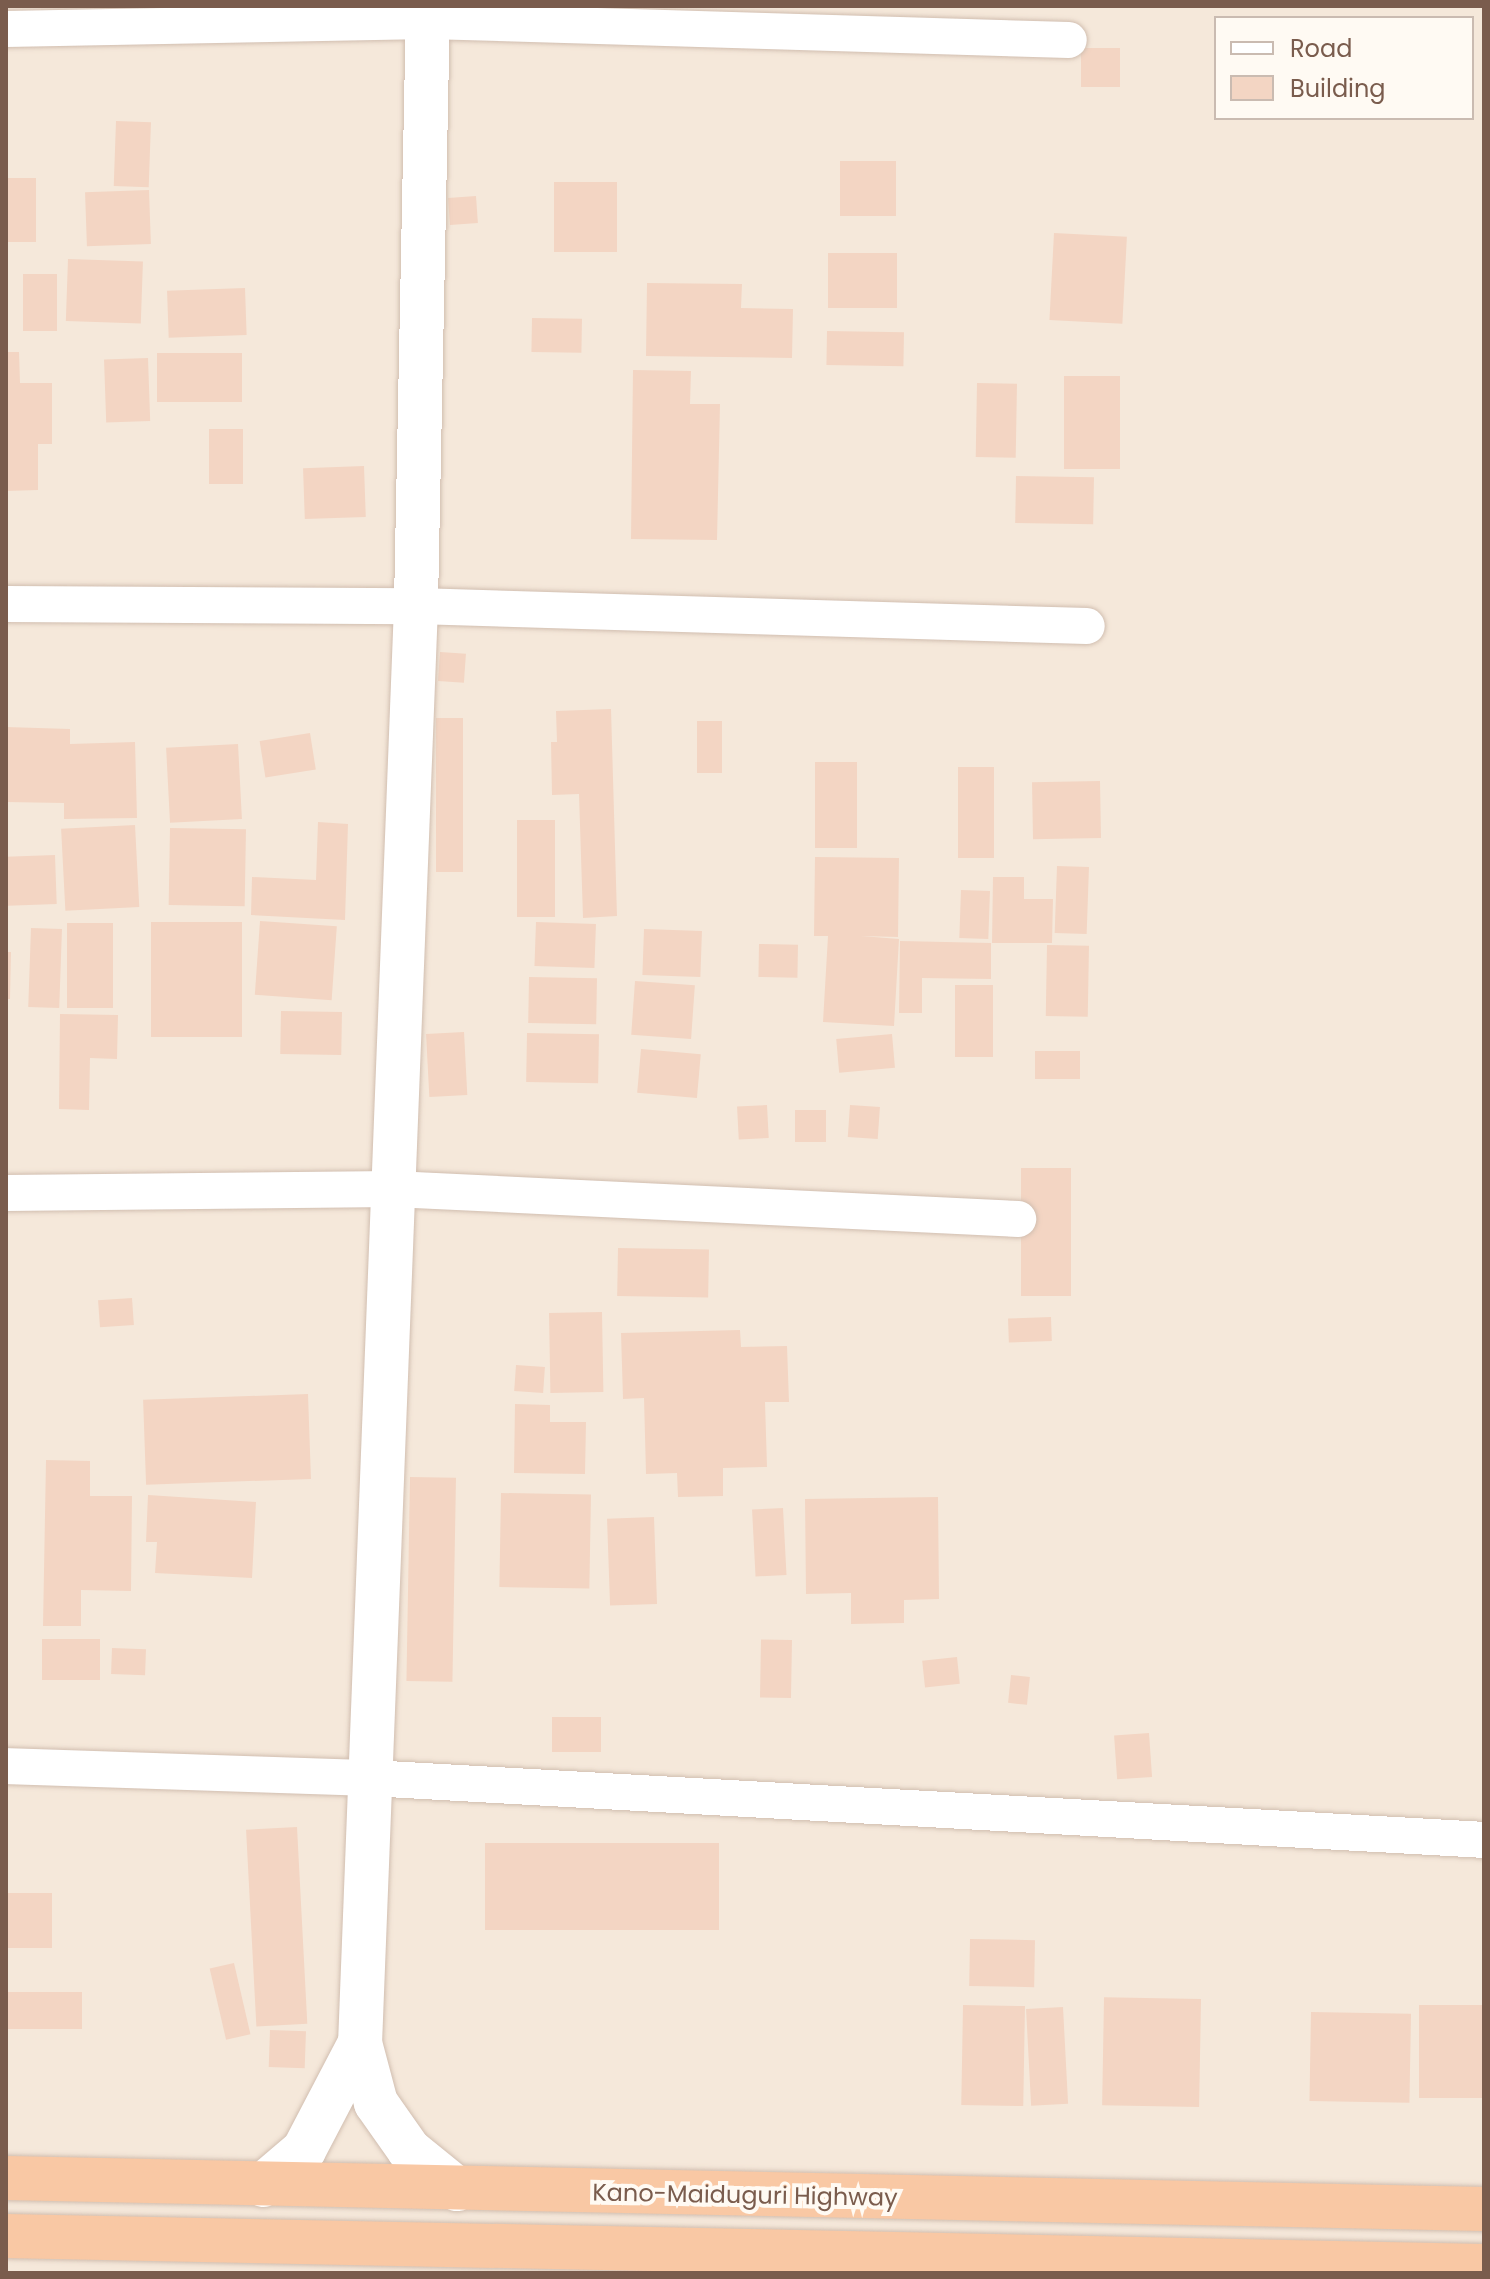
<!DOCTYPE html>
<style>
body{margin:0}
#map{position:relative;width:1490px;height:2279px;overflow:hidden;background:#fdf6ec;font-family:Poppins,sans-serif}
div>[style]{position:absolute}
.residential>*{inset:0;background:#f5e8da}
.building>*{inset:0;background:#f3d5c3;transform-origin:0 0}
.roads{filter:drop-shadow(0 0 2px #d1beb0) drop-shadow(0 0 2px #d1beb0)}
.minor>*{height:36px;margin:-18px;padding:0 18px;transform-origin:18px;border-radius:18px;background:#fff}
.tertiary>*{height:44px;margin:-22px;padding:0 22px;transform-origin:22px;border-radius:22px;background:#fff}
.trunk>*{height:44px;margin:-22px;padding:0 22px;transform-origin:22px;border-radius:22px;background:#f9c8a4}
span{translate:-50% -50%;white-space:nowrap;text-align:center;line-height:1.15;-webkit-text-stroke:8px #fffaf3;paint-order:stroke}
.street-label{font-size:24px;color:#7a5c4d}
.frame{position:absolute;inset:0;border:8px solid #7a5c4d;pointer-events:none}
.legend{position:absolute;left:1214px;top:16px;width:260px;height:104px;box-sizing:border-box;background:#fffaf3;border:2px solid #cabbb1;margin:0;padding:10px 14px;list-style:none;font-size:24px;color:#7a5c4d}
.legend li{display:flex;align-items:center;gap:16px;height:40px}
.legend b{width:40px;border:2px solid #cabbb1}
</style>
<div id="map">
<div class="residential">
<i style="clip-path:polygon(evenodd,6px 6px,1484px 6px,1484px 2273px,6px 2273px,6px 6px,1216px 18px,1472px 18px,1472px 118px,1216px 118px,1216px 18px)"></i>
</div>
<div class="building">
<i style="left:1081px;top:48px;width:39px;height:39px"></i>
<i style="left:116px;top:121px;width:35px;height:65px;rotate:2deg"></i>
<i style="left:840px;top:161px;width:56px;height:55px"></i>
<i style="left:6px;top:178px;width:30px;height:64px"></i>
<i style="left:554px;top:182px;width:63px;height:70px"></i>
<i style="left:149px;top:190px;width:54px;height:64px;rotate:88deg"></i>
<i style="left:476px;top:196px;width:27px;height:28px;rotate:86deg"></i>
<i style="left:1054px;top:233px;width:73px;height:87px;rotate:3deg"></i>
<i style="left:828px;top:253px;width:69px;height:55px"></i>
<i style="left:68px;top:259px;width:75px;height:62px;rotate:2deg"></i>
<i style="left:23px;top:274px;width:34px;height:57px"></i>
<i style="clip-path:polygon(647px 283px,742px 284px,741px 308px,793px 309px,792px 358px,646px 356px)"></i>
<i style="left:245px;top:288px;width:47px;height:78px;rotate:88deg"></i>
<i style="left:532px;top:318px;width:50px;height:34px;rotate:1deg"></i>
<i style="left:827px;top:331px;width:77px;height:34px;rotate:1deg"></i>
<i style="clip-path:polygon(6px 352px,19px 352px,20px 383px,52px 383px,52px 444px,38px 444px,38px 490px,6px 491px)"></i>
<i style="left:242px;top:353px;width:49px;height:85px;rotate:90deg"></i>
<i style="left:148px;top:358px;width:63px;height:44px;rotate:88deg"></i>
<i style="clip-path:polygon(633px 370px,691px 371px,690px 404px,720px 404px,717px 540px,631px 539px)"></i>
<i style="left:1064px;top:376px;width:56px;height:93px"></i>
<i style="left:977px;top:383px;width:40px;height:74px;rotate:1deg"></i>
<i style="left:209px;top:429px;width:34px;height:55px"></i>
<i style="left:364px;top:466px;width:51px;height:61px;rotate:88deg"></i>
<i style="left:1016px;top:476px;width:78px;height:47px;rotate:1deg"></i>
<i style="left:440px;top:652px;width:26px;height:29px;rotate:4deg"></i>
<i style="clip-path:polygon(611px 709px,617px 916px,583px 918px,579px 794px,552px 795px,551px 742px,557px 742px,556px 711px)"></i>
<i style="left:436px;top:718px;width:27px;height:154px"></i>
<i style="left:697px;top:721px;width:25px;height:52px"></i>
<i style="clip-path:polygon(6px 727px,70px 729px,70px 744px,135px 742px,137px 818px,64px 819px,64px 803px,6px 802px)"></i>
<i style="left:310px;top:733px;width:37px;height:51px;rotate:81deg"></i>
<i style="left:238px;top:744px;width:75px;height:72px;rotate:87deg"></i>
<i style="left:815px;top:762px;width:42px;height:86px"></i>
<i style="left:958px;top:767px;width:36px;height:91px"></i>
<i style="left:1100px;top:781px;width:57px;height:68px;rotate:89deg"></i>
<i style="left:517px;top:820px;width:38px;height:97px"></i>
<i style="clip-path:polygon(318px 822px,348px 824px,345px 920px,251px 915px,252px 877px,316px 880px)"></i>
<i style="left:135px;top:825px;width:82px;height:74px;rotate:87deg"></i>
<i style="left:170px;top:828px;width:76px;height:77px;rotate:1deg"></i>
<i style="left:55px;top:855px;width:49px;height:49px;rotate:88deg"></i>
<i style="clip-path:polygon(815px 857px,899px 858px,898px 937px,861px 936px,899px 939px,894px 1026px,823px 1022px,828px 936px,814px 936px)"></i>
<i style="left:1057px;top:866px;width:32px;height:67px;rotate:2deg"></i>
<i style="clip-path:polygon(993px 877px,1024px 877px,1024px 899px,1053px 899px,1052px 943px,992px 943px)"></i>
<i style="left:961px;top:890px;width:29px;height:48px;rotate:2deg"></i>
<i style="left:260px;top:921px;width:77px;height:74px;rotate:4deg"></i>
<i style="left:151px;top:922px;width:91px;height:115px"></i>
<i style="left:536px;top:922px;width:60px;height:44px;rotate:2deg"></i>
<i style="left:67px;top:923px;width:46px;height:85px"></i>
<i style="left:31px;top:928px;width:31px;height:79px;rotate:2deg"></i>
<i style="left:644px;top:929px;width:58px;height:46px;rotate:2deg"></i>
<i style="clip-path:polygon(900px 941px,991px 943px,991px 979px,922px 978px,922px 1013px,899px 1013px)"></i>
<i style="left:759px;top:944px;width:39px;height:33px;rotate:1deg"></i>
<i style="left:1047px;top:945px;width:42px;height:71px;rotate:1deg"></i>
<i style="clip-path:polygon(6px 952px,11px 952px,10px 999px,6px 999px)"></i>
<i style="left:529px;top:977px;width:68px;height:46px;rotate:1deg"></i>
<i style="left:635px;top:981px;width:60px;height:54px;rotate:4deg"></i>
<i style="left:955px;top:985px;width:38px;height:72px"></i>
<i style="left:281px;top:1011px;width:61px;height:43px;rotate:1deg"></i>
<i style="clip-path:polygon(60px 1014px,118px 1015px,117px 1059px,90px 1058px,89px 1110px,59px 1109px)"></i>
<i style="left:464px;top:1032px;width:63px;height:38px;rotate:87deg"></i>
<i style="left:527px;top:1033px;width:72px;height:49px;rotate:1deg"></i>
<i style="left:892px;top:1034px;width:34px;height:56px;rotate:85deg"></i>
<i style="left:641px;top:1049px;width:60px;height:44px;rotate:5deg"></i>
<i style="left:1035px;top:1051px;width:45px;height:28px"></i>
<i style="left:767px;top:1105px;width:33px;height:30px;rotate:87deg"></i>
<i style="left:850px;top:1105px;width:30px;height:32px;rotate:4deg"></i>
<i style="left:795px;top:1110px;width:31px;height:32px"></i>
<i style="left:1071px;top:1168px;width:128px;height:50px;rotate:90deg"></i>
<i style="left:618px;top:1248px;width:91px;height:48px;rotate:1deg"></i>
<i style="left:132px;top:1298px;width:27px;height:34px;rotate:86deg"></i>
<i style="left:602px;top:1312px;width:80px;height:53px;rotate:89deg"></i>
<i style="left:1051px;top:1317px;width:24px;height:43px;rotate:88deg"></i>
<i style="clip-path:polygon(740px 1330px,741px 1347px,787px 1346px,789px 1402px,765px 1402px,767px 1467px,723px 1468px,723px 1496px,678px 1497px,677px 1473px,646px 1474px,644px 1398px,623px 1399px,621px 1333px)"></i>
<i style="left:516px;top:1365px;width:29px;height:26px;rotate:4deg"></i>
<i style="left:308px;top:1394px;width:85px;height:165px;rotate:88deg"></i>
<i style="clip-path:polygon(515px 1404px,550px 1405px,550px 1422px,586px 1422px,585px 1474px,514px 1473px)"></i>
<i style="clip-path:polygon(46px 1460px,90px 1461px,90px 1496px,132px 1496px,131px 1591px,81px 1590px,81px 1626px,43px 1626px)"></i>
<i style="left:410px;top:1477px;width:46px;height:204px;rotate:1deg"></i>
<i style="left:501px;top:1493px;width:90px;height:94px;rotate:1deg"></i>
<i style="clip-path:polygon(148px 1495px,256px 1502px,252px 1578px,155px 1573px,157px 1542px,146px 1542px)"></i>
<i style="clip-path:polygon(938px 1497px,939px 1599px,904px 1600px,904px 1623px,851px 1624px,851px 1593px,806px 1594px,805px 1499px)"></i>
<i style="left:783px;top:1508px;width:67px;height:31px;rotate:87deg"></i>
<i style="left:654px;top:1517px;width:87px;height:47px;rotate:88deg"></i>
<i style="left:42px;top:1639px;width:58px;height:41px"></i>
<i style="left:792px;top:1640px;width:58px;height:31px;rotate:91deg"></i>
<i style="left:112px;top:1648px;width:34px;height:26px;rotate:2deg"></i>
<i style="left:957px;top:1657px;width:27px;height:35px;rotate:84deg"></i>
<i style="left:1011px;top:1675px;width:19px;height:28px;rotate:6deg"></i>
<i style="left:601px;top:1717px;width:35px;height:49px;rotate:90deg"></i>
<i style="left:1149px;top:1733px;width:44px;height:35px;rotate:86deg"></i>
<i style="left:297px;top:1827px;width:197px;height:51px;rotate:87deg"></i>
<i style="left:485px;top:1843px;width:234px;height:87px"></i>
<i style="left:6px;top:1893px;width:46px;height:55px"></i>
<i style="left:970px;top:1939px;width:65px;height:47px;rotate:1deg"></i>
<i style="left:234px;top:1963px;width:73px;height:25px;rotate:77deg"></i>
<i style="left:6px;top:1992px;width:76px;height:37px"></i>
<i style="left:1201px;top:1999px;width:108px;height:97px;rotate:91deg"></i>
<i style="left:963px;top:2005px;width:62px;height:100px;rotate:1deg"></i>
<i style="left:1419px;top:2005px;width:65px;height:93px"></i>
<i style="left:1063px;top:2007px;width:97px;height:37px;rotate:87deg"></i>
<i style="left:1311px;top:2012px;width:100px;height:89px;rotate:1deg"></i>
<i style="left:270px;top:2030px;width:36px;height:37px;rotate:2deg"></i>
</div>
<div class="roads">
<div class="minor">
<i style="left:6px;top:29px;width:422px;rotate:-1.1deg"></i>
<i style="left:428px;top:21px;width:641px;rotate:1.7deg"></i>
<i style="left:6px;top:604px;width:410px;rotate:0.3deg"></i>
<i style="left:416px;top:606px;width:671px;rotate:1.71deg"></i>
<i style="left:6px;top:1193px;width:387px;rotate:-0.6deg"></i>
<i style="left:393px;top:1189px;width:626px;rotate:2.75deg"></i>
<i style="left:6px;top:1766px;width:363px;rotate:1.9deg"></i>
<i style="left:369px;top:1778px;width:1117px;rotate:3.18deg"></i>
</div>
<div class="tertiary">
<i style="left:428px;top:6px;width:600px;rotate:91.15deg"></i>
<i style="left:416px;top:606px;width:1438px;rotate:92.23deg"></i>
<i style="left:360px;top:2043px;width:62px;rotate:75.1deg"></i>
<i style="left:376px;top:2103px;width:57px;rotate:54.9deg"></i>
<i style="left:409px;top:2150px;width:62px;rotate:39.1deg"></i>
<i style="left:263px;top:2185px;width:54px;rotate:-40.5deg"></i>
<i style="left:304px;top:2150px;width:121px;rotate:-62.4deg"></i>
</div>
<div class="trunk">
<i style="left:6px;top:2178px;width:1478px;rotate:1.2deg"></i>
<i style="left:6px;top:2236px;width:1478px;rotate:1.16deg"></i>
</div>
</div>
<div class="street-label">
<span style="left:745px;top:2195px;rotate:1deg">Kano-Maiduguri Highway</span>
</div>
<div class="frame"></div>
<ul class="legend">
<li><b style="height:10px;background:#fff"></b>Road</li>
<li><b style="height:22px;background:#f3d5c3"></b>Building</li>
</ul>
</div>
